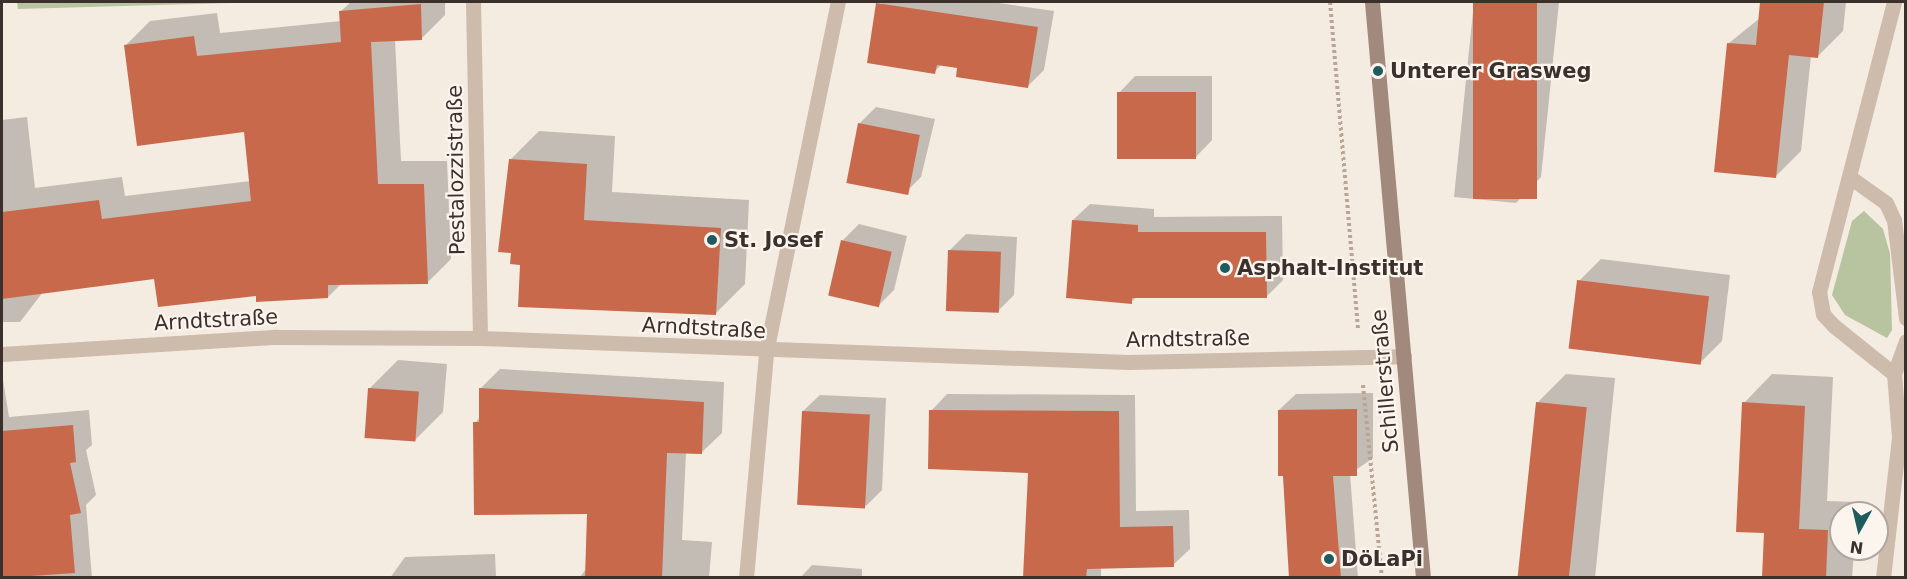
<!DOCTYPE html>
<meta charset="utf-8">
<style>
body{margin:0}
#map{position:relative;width:1907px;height:579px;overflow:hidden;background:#f4ebe1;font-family:"DejaVu Sans",sans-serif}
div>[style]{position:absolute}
.green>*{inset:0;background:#b8c4a0}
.shadow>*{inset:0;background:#0003}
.building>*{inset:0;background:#c8694b;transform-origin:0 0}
.path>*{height:4px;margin-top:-2px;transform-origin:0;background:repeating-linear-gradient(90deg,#b9a596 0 3px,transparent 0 6px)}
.street>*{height:15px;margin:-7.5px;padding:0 7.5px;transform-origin:7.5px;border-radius:7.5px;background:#cdbbac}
.secondary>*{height:15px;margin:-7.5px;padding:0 7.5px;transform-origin:7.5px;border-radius:7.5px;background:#a18a7d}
.dots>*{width:16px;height:16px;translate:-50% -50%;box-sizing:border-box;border:3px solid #fbf5ee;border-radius:50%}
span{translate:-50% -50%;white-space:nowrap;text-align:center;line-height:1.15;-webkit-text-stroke:4.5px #fbf5ee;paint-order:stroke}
.poi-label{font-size:21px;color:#3b302b;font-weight:700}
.left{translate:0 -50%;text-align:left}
.street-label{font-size:21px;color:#3b302b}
.frame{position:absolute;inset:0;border:3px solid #3b302b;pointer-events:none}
.north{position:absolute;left:1829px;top:501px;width:60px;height:60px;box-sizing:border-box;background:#fbf5ee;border:2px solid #aea6a0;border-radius:50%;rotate:188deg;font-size:16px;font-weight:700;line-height:24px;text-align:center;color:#3b302b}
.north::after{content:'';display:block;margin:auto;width:21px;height:27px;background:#1f5a5e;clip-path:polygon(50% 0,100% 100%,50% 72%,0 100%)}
</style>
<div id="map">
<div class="green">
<i style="clip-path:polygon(17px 2px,263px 2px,18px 9px)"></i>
<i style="clip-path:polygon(1864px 211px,1883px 229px,1890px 254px,1892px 330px,1887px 338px,1845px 315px,1832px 295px,1852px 221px)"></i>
</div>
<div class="shadow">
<i style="clip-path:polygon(351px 2px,445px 2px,445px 15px,421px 39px,395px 40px,401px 161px,447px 161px,451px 259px,428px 282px,341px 284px,328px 297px,257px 294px,156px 277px,43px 292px,20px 322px,2px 322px,2px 120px,27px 117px,35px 188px,122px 177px,125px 196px,251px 181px,246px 131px,126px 45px,150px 21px,217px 13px,220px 33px,341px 21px,341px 11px)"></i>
<i style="clip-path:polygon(880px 2px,991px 2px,1054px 11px,1044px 70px,1028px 86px,958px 67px,942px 64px,934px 72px)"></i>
<i style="clip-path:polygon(1474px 2px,1559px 2px,1541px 177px,1516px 203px,1454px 197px)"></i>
<i style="clip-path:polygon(1761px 2px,1846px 2px,1843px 31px,1818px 56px,1811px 56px,1801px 151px,1776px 176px,1729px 43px,1760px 18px)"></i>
<i style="clip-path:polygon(1135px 76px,1212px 76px,1212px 140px,1196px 157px,1119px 93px)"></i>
<i style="clip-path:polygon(876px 107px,935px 119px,921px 177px,905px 193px,859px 124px)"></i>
<i style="clip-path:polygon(539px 131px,615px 136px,612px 192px,749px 200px,745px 284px,716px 313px,522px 263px,512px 251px,510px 160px)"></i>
<i style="clip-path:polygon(1090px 204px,1154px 209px,1154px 217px,1282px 216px,1283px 280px,1266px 297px,1137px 297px,1131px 302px,1073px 220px)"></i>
<i style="clip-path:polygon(859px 224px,907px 236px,894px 290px,878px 306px,843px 240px)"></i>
<i style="clip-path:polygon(966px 234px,1017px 237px,1014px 295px,997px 312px,949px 251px)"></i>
<i style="clip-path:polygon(1601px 259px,1730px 275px,1722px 341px,1700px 363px,1579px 281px)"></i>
<i style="clip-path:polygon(398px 360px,447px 364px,443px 412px,414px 441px,369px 389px)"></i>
<i style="clip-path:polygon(500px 369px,724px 382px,722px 433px,701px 453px,686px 452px,682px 540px,712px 542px,709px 578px,579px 578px,587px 568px,589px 512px,475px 423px,480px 417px,480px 389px)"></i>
<i style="clip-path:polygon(2px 374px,9px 417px,89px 410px,92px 445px,86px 450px,96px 495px,86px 505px,92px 578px,2px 578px)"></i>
<i style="clip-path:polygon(1566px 374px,1615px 378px,1595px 578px,1520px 578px,1537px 403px)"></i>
<i style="clip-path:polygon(1772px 374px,1833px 377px,1827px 501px,1856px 502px,1856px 513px,1841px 513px,1841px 549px,1854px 549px,1852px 578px,1764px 578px,1766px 532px,1744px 403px)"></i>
<i style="clip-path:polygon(1373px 393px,1373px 458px,1350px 474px,1358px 578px,1290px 578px,1279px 410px,1296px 394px)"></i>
<i style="clip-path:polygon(947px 394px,1135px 395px,1136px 511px,1189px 510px,1190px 549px,1173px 565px,1101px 567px,1101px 578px,1024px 578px,1030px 471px,931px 411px)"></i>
<i style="clip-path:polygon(820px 395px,886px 398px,882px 490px,866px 506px,803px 411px)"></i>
<i style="clip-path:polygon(495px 554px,496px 578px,390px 578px,405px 557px)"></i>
<i style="clip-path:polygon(812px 565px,862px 569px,862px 578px,800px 578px)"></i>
</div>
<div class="building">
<i style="left:1473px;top:2px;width:64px;height:197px"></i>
<i style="clip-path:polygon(1760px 2px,1824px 2px,1818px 58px,1789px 55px,1776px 178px,1714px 172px,1727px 43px,1756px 45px)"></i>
<i style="clip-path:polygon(876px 3px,1038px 27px,1028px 88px,956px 77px,957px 68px,937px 65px,935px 74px,867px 63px)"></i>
<i style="clip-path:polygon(421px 4px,422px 40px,371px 42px,378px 184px,424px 184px,428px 284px,328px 285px,328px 298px,256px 302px,256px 296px,158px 307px,154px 279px,2px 299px,2px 212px,99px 200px,102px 219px,251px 201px,244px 132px,137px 146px,124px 45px,194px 36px,197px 56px,341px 42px,339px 11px)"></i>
<i style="left:1117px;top:92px;width:79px;height:67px"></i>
<i style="left:858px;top:123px;width:63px;height:61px;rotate:11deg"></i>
<i style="clip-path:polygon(509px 159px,587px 164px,584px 220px,721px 228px,716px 315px,518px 307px,520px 265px,510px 264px,511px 253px,498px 252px)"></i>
<i style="clip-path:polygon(1072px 220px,1138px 225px,1138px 232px,1266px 232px,1267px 298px,1132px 298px,1132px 304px,1066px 298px)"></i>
<i style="left:841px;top:240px;width:52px;height:57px;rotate:13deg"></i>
<i style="left:948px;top:250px;width:53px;height:61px;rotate:2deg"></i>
<i style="left:1577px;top:280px;width:133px;height:69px;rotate:7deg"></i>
<i style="left:368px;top:388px;width:51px;height:50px;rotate:4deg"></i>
<i style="clip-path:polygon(479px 388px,704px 402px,702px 454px,667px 453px,662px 578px,585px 578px,587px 514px,474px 515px,473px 422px,479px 422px)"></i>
<i style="left:1536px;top:402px;width:51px;height:177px;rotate:6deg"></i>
<i style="clip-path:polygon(1742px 402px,1805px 406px,1799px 529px,1828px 530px,1826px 578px,1762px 578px,1764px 533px,1736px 532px)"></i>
<i style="clip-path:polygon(1357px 409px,1357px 476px,1333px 476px,1341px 578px,1289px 578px,1283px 476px,1278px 476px,1278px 410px)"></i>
<i style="clip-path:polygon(929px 410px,1119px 411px,1120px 527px,1173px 526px,1174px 567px,1087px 569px,1086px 578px,1023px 578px,1028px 473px,928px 469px)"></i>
<i style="left:802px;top:411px;width:68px;height:94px;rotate:3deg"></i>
<i style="clip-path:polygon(73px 425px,76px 462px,70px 463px,81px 513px,70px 515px,75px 573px,2px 578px,2px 431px)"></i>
</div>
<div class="path">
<i style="left:1330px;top:2px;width:329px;rotate:85.1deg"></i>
<i style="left:1363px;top:385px;width:194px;rotate:84.4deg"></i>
</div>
<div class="street">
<i style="left:473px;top:2px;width:336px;rotate:88.8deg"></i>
<i style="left:1851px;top:178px;width:43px;rotate:35.5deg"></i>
<i style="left:1886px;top:203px;width:19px;rotate:65deg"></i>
<i style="left:1894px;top:220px;width:99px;rotate:83deg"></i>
<i style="left:2px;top:354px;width:275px;rotate:-3.6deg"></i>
<i style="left:276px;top:337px;width:204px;rotate:0.3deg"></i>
<i style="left:480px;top:338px;width:648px;rotate:2.12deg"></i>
<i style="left:1128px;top:362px;width:276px;rotate:-1.2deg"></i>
<i style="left:1894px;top:374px;width:77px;rotate:-141.3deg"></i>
<i style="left:1834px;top:326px;width:16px;rotate:-133deg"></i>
<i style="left:1823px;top:314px;width:22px;rotate:-100deg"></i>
<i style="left:1819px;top:292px;width:300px;rotate:-75.5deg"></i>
<i style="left:746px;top:578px;width:227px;rotate:-84.9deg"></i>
<i style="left:766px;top:352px;width:357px;rotate:-78.4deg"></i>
<i style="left:1883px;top:578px;width:142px;rotate:-83.5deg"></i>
<i style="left:1899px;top:437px;width:63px;rotate:-94.5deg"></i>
<i style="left:1894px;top:374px;width:35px;rotate:-70deg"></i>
</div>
<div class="secondary">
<i style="left:1372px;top:2px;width:578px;rotate:84.94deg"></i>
</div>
<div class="dots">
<i style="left:1378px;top:71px;background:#1f5a5e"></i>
<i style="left:712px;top:240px;background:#1f5a5e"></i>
<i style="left:1225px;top:268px;background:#1f5a5e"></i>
<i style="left:1329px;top:559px;background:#1f5a5e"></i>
</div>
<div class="poi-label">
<span class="left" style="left:1390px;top:71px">Unterer Grasweg</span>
<span class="left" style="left:724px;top:240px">St. Josef</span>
<span class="left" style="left:1237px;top:268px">Asphalt-Institut</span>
<span class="left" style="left:1341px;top:559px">DöLaPi</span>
</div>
<div class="street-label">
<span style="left:456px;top:170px;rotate:-91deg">Pestalozzistraße</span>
<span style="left:216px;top:320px;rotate:-3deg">Arndtstraße</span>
<span style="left:704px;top:328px;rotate:3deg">Arndtstraße</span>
<span style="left:1188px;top:339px;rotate:-1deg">Arndtstraße</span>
<span style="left:1385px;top:381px;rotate:-95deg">Schillerstraße</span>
</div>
<div class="frame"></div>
<div class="north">N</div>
</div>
